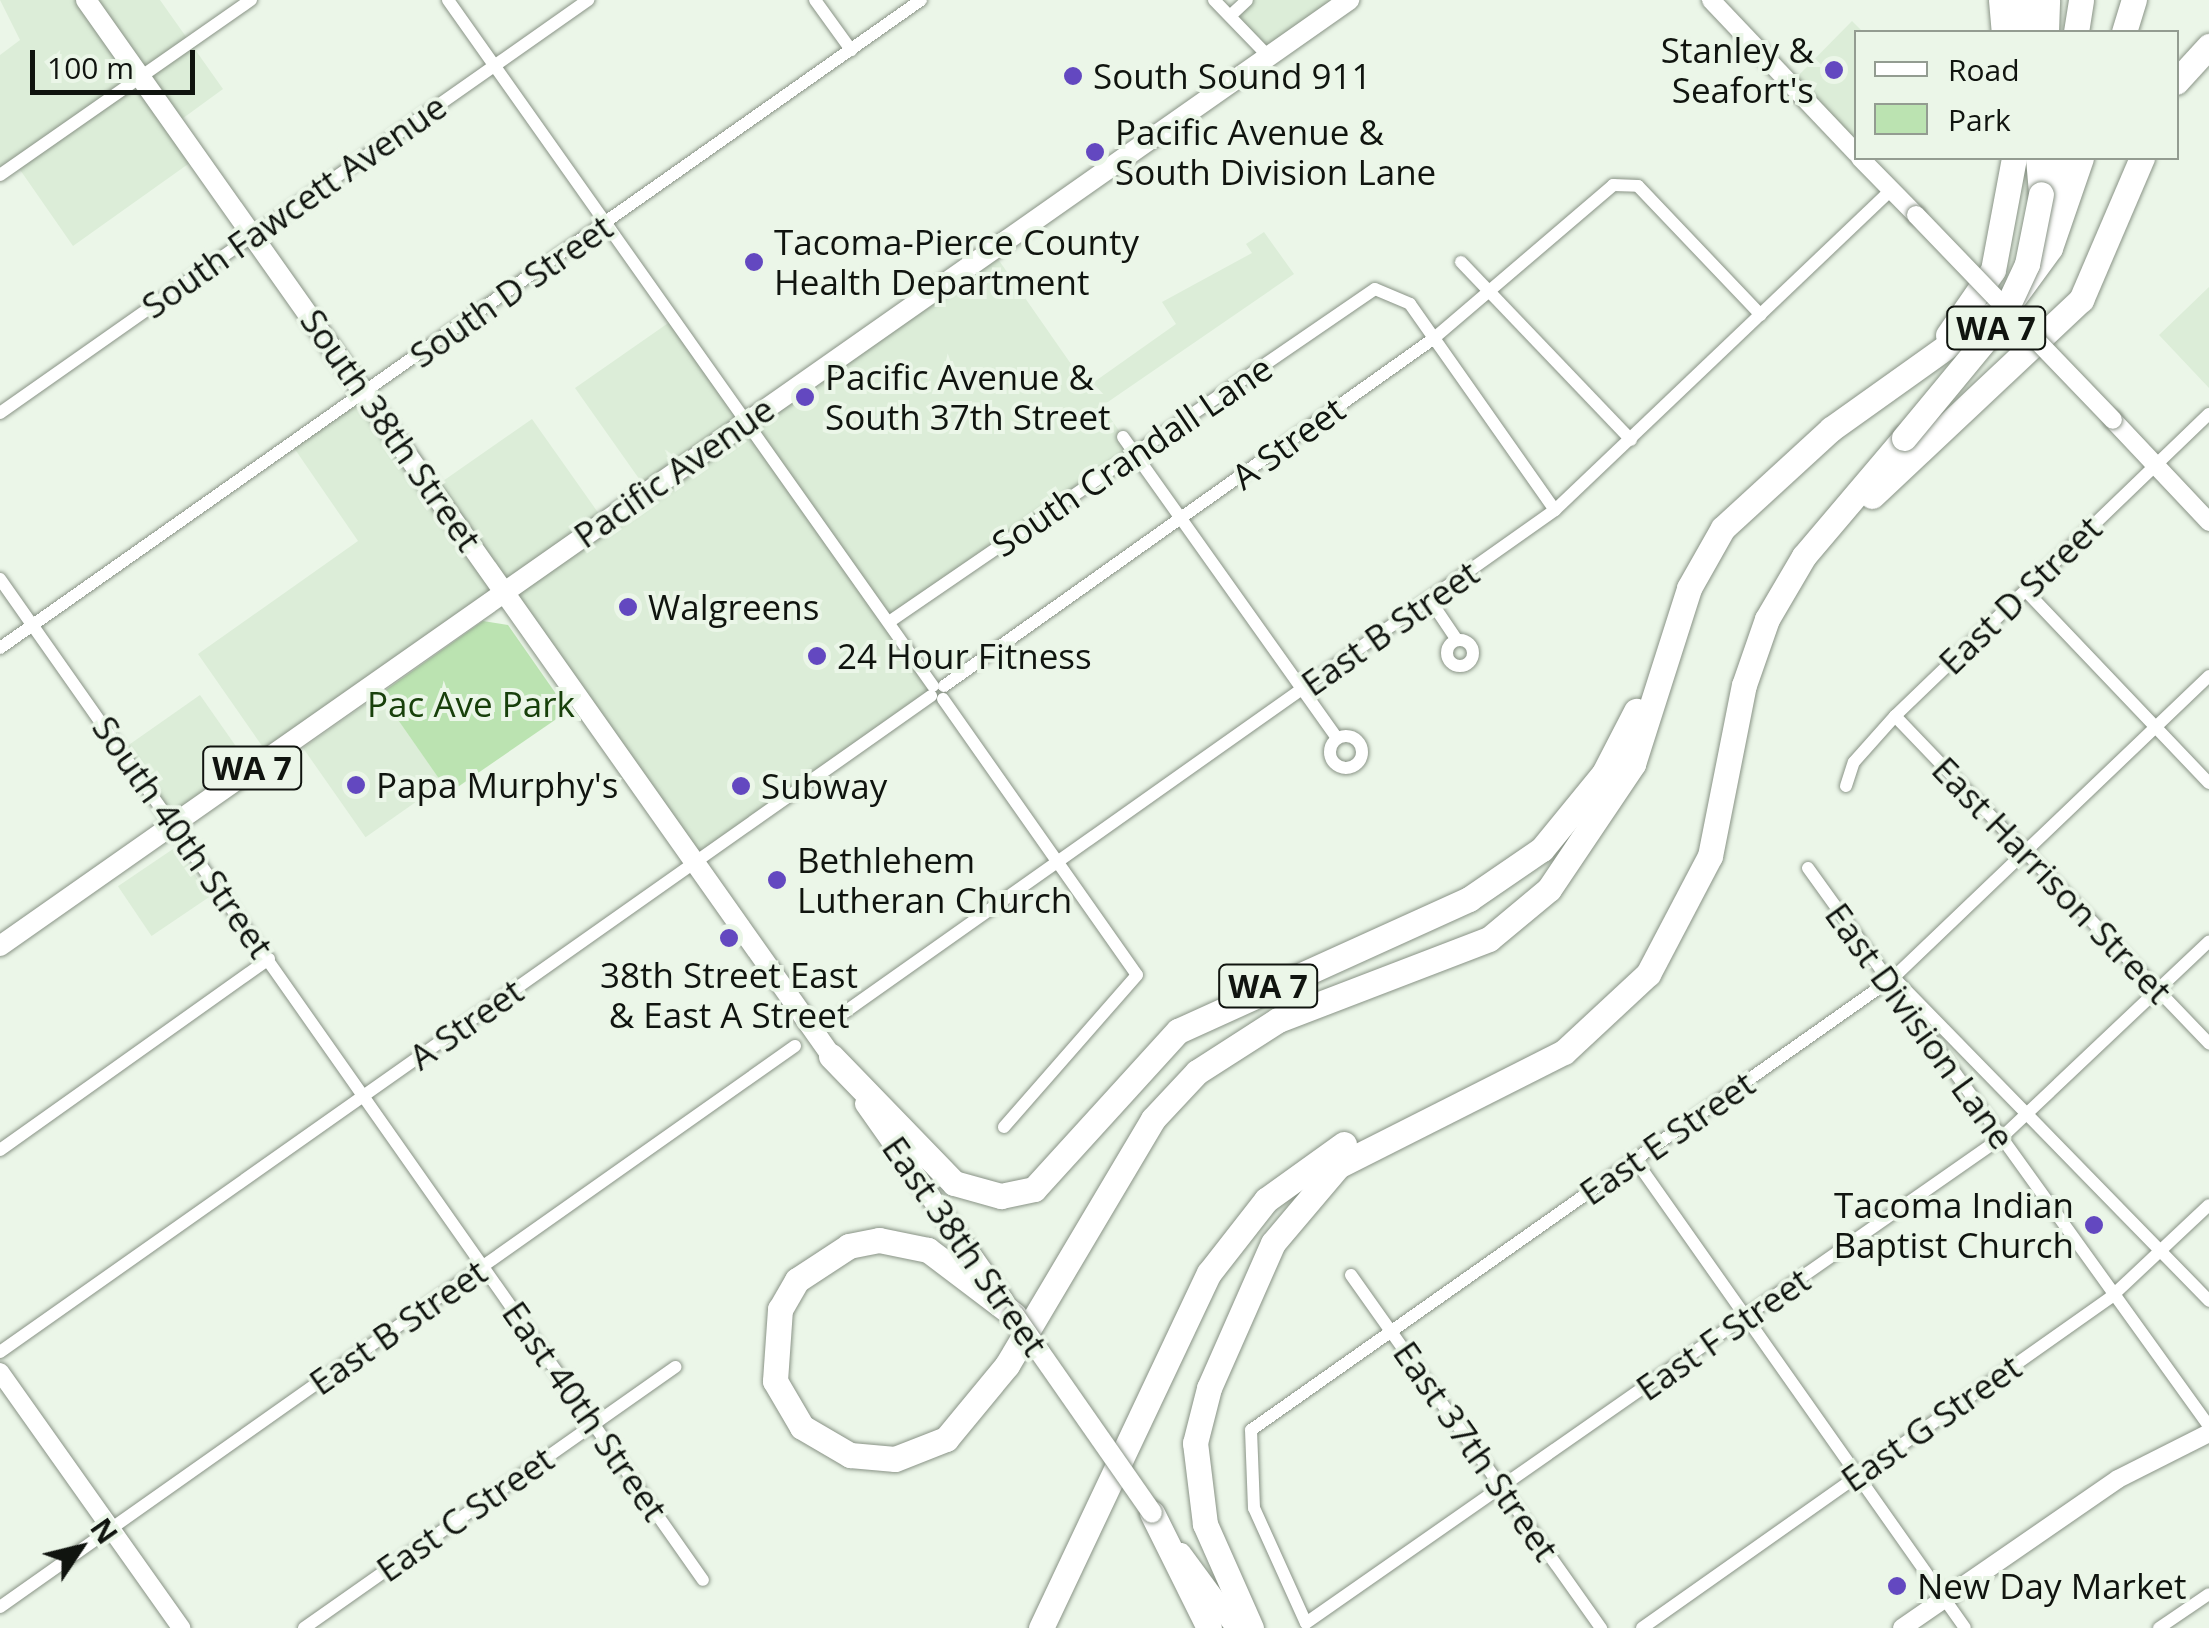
<!DOCTYPE html>
<style>
body{margin:0}
#map{position:relative;width:2209px;height:1628px;overflow:hidden;background:#ebf6e8;font-family:"Open Sans",sans-serif}
div>[style]{position:absolute}
.built>*{inset:0;background:#dcedd8;transform-origin:0 0}
.green>*{inset:0;background:#bbe3b1}
.roads{filter:drop-shadow(0 0 2px #899386) drop-shadow(0 0 2px #899386)}
.street>*{height:12px;margin:-6px;padding:0 6px;transform-origin:6px;border-radius:6px;background:#fff}
.street>.ring{margin:-6px;padding:0;box-sizing:content-box;background:none;border:12px solid #fff;border-radius:50%}
.secondary>*{height:18px;margin:-9px;padding:0 9px;transform-origin:9px;border-radius:9px;background:#fff}
.primary>*{height:20px;margin:-10px;padding:0 10px;transform-origin:10px;border-radius:10px;background:#fff}
.highway>*{height:25px;margin:-12.5px;padding:0 12.5px;transform-origin:12.5px;border-radius:12.5px;background:#fff}
.bridges{filter:drop-shadow(0 0 2px #899386) drop-shadow(0 0 2px #899386)}
.secondary-bridge>*{height:18px;margin:-9px;padding:0 9px;transform-origin:9px;border-radius:9px;background:#fff}
.primary-bridge>*{height:20px;margin:-10px;padding:0 10px;transform-origin:10px;border-radius:10px;background:#fff}
.highway-bridge>*{height:25px;margin:-12.5px;padding:0 12.5px;transform-origin:12.5px;border-radius:12.5px;background:#fff}
.dots>*{width:28px;height:28px;translate:-50% -50%;box-sizing:border-box;border:5px solid #ebf6e8;border-radius:50%}
span{translate:-50% -50%;white-space:nowrap;text-align:center;line-height:1.15;-webkit-text-stroke:8px #ebf6e8;paint-order:stroke}
.shield-label span{padding:2px 8px;background:#ebf6e8;border:2px solid;border-radius:8px;-webkit-text-stroke-width:0}
.shield-label{font-size:32px;color:#10140f;font-weight:700}
.poi-label{font-size:35px;color:#10140f}
.right{translate:-100% -50%;text-align:right}
.left{translate:0 -50%;text-align:left}
.street-label{font-size:35px;color:#10140f}
.park-label{font-size:35px;color:#18400b}
.legend{position:absolute;left:1854px;top:30px;width:325px;height:130px;box-sizing:border-box;background:#ebf6e8;border:2px solid #939c91;margin:0;padding:12px 18px;list-style:none;font-size:30px;color:#10140f}
.legend li{display:flex;align-items:center;gap:20px;height:50px}
.legend b{width:50px;border:2px solid #939c91}
.north{position:absolute;left:30px;top:1498px;width:100px;height:100px;-webkit-text-stroke:8px #ebf6e8;paint-order:stroke;rotate:55deg;font-size:28px;font-weight:700;line-height:40px;text-align:center;color:#10140f}
.north::after{content:'';display:block;margin:auto;width:35px;height:45px;background:#10140f;clip-path:polygon(50% 0,100% 100%,50% 72%,0 100%)}
.scale{position:absolute;left:30px;top:50px;width:165px;height:45px;box-sizing:border-box;border:5px solid #10140f;border-top:0;padding-left:12px;font-size:30px;line-height:35px;white-space:nowrap;color:#10140f;-webkit-text-stroke:8px #ebf6e8;paint-order:stroke}
</style>
<div id="map">
<div class="built">
<i style="clip-path:polygon(0 0,160px 0,223px 89px,175px 124px,198px 157px,73px 246px,16px 164px,0 175px,0 55px,20px 40px)"></i>
<i style="clip-path:polygon(1247px 0,1349px 0,1268px 56px,1230px 16px)"></i>
<i style="clip-path:polygon(1852px 21px,1863px 32px,1856px 154px,1789px 85px)"></i>
<i style="clip-path:polygon(1264px 232px,1294px 274px,1102px 406px,1133px 451px,889px 623px,938px 691px,694px 862px,505px 590px,269px 756px,198px 654px,358px 541px,292px 445px,365px 394px,433px 488px,532px 419px,604px 521px,647px 490px,575px 388px,674px 319px,746px 420px,991px 249px,1087px 387px,1176px 324px,1162px 302px,1252px 253px,1246px 244px)"></i>
<i style="clip-path:polygon(2209px 287px,2209px 388px,2159px 335px)"></i>
<i style="left:380px;top:694px;width:109px;height:94px;rotate:55deg"></i>
<i style="left:200px;top:695px;width:90px;height:97px;rotate:55deg"></i>
<i style="left:176px;top:847px;width:60px;height:70px;rotate:56deg"></i>
</div>
<div class="green">
<i style="clip-path:polygon(483px 621px,508px 625px,568px 711px,449px 793px,380px 694px)"></i>
</div>
<div class="roads">
<div class="street">
<i style="left:448px;top:0;width:840px;rotate:54.74deg"></i>
<i style="left:815px;top:0;width:62px;rotate:54.2deg"></i>
<i style="left:1214px;top:0;width:78px;rotate:46deg"></i>
<i style="left:1230px;top:16px;width:23px;rotate:-43deg"></i>
<i style="left:0;top:175px;width:306px;rotate:-34.9deg"></i>
<i style="left:1461px;top:262px;width:246px;rotate:46.3deg"></i>
<i style="left:0;top:413px;width:719px;rotate:-35.08deg"></i>
<i style="left:1123px;top:437px;width:369px;rotate:54.6deg"></i>
<i style="left:0;top:579px;width:1223px;rotate:54.92deg"></i>
<i style="left:2026px;top:591px;width:265px;rotate:46.4deg"></i>
<i style="left:1430px;top:600px;width:48px;rotate:56deg"></i>
<i style="left:889px;top:622px;width:589px;rotate:-34.42deg"></i>
<i style="left:1375px;top:289px;width:38px;rotate:23deg"></i>
<i style="left:1410px;top:304px;width:252px;rotate:54.9deg"></i>
<i class="ring" style="left:1447px;top:640px;width:14px;height:14px"></i>
<i style="left:0;top:648px;width:1126px;rotate:-35.13deg"></i>
<i style="left:2209px;top:676px;width:437px;rotate:136.3deg"></i>
<i style="left:1893px;top:978px;width:785px;rotate:144.85deg"></i>
<i style="left:1251px;top:1430px;width:78px;rotate:87.8deg"></i>
<i style="left:1254px;top:1508px;width:126px;rotate:65.7deg"></i>
<i style="left:1306px;top:1623px;width:847px;rotate:-34.91deg"></i>
<i style="left:2001px;top:1138px;width:286px;rotate:-43.4deg"></i>
<i style="left:944px;top:686px;width:600px;rotate:-35.36deg"></i>
<i style="left:1433px;top:339px;width:237px;rotate:-40.5deg"></i>
<i style="left:1613px;top:185px;width:25px;rotate:2deg"></i>
<i style="left:1638px;top:186px;width:178px;rotate:46.4deg"></i>
<i style="left:943px;top:699px;width:337px;rotate:54.9deg"></i>
<i style="left:1137px;top:975px;width:202px;rotate:131.2deg"></i>
<i style="left:1895px;top:716px;width:454px;rotate:46.2deg"></i>
<i class="ring" style="left:1330px;top:736px;width:20px;height:20px"></i>
<i style="left:1846px;top:786px;width:25px;rotate:-72deg"></i>
<i style="left:1854px;top:762px;width:62px;rotate:-48.3deg"></i>
<i style="left:1895px;top:716px;width:436px;rotate:-43.9deg"></i>
<i style="left:1808px;top:868px;width:687px;rotate:54.3deg"></i>
<i style="left:1897px;top:981px;width:447px;rotate:45.7deg"></i>
<i style="left:845px;top:1012px;width:870px;rotate:-35.26deg"></i>
<i style="left:1555px;top:510px;width:464px;rotate:-43.6deg"></i>
<i style="left:0;top:1150px;width:330px;rotate:-35.4deg"></i>
<i style="left:1636px;top:1161px;width:571px;rotate:54.84deg"></i>
<i style="left:1351px;top:1275px;width:433px;rotate:54.7deg"></i>
<i style="left:0;top:1352px;width:1139px;rotate:-35.17deg"></i>
<i style="left:0;top:1607px;width:973px;rotate:-35.21deg"></i>
<i style="left:304px;top:1628px;width:454px;rotate:-35.1deg"></i>
<i style="left:1642px;top:1628px;width:574px;rotate:-35.21deg"></i>
<i style="left:2111px;top:1297px;width:134px;rotate:-43.2deg"></i>
<i style="left:2159px;top:1628px;width:60px;rotate:-34.2deg"></i>
</div>
<div class="secondary">
<i style="left:1711px;top:0;width:211px;rotate:46.5deg"></i>
<i style="left:1860px;top:158px;width:80px;rotate:45.5deg"></i>
<i style="left:2113px;top:420px;width:140px;rotate:46.7deg"></i>
<i style="left:0;top:1372px;width:314px;rotate:54.7deg"></i>
<i style="left:1902px;top:1628px;width:262px;rotate:-34.6deg"></i>
<i style="left:2118px;top:1479px;width:102px;rotate:-26.8deg"></i>
</div>
<div class="primary">
<i style="left:86px;top:0;width:1307px;rotate:54.78deg"></i>
<i style="left:0;top:946px;width:1648px;rotate:-35.04deg"></i>
<i style="left:865px;top:1104px;width:241px;rotate:54.8deg"></i>
<i style="left:1181px;top:1553px;width:93px;rotate:53.7deg"></i>
</div>
<div class="highway">
<i style="left:2001px;top:0;width:32px;rotate:85deg"></i>
<i style="left:2025px;top:0;width:32px;rotate:85deg"></i>
<i style="left:2046px;top:32px;width:32px;rotate:-88deg"></i>
<i style="left:2076px;top:32px;width:32px;rotate:-81deg"></i>
<i style="left:2124px;top:32px;width:34px;rotate:-73deg"></i>
<i style="left:2176px;top:82px;width:49px;rotate:-47.5deg"></i>
<i style="left:2038px;top:158px;width:36px;rotate:85deg"></i>
<i style="left:2046px;top:213px;width:57px;rotate:-76.7deg"></i>
<i style="left:1948px;top:335px;width:79px;rotate:-55.3deg"></i>
<i style="left:1993px;top:270px;width:114px;rotate:-79.4deg"></i>
<i style="left:1872px;top:496px;width:287px;rotate:-43.2deg"></i>
<i style="left:2081px;top:300px;width:155px;rotate:-66.8deg"></i>
<i style="left:831px;top:1056px;width:177px;rotate:45.9deg"></i>
<i style="left:954px;top:1183px;width:49px;rotate:15.5deg"></i>
<i style="left:1001px;top:1196px;width:34px;rotate:-12deg"></i>
<i style="left:1034px;top:1189px;width:214px;rotate:-47.7deg"></i>
<i style="left:1178px;top:1031px;width:320px;rotate:-24.4deg"></i>
<i style="left:1469px;top:899px;width:88px;rotate:-34.4deg"></i>
<i style="left:1542px;top:849px;width:98px;rotate:-50.8deg"></i>
<i style="left:1604px;top:773px;width:70px;rotate:-62.7deg"></i>
<i style="left:1014px;top:1315px;width:108px;rotate:-142.9deg"></i>
<i style="left:928px;top:1250px;width:50px;rotate:-168.5deg"></i>
<i style="left:879px;top:1240px;width:31px;rotate:169deg"></i>
<i style="left:849px;top:1246px;width:62px;rotate:146.8deg"></i>
<i style="left:797px;top:1280px;width:34px;rotate:120deg"></i>
<i style="left:780px;top:1309px;width:72px;rotate:94deg"></i>
<i style="left:775px;top:1381px;width:53px;rotate:59.6deg"></i>
<i style="left:802px;top:1427px;width:56px;rotate:30.3deg"></i>
<i style="left:850px;top:1455px;width:45px;rotate:5.1deg"></i>
<i style="left:895px;top:1459px;width:55px;rotate:-21.4deg"></i>
<i style="left:946px;top:1439px;width:96px;rotate:-50.5deg"></i>
<i style="left:1007px;top:1365px;width:286px;rotate:-59.3deg"></i>
<i style="left:1153px;top:1119px;width:64px;rotate:-46.9deg"></i>
<i style="left:1197px;top:1072px;width:96px;rotate:-32.7deg"></i>
<i style="left:1278px;top:1020px;width:226px;rotate:-21deg"></i>
<i style="left:1489px;top:939px;width:78px;rotate:-39.8deg"></i>
<i style="left:1549px;top:889px;width:151px;rotate:-56.1deg"></i>
<i style="left:1633px;top:764px;width:185px;rotate:-72.3deg"></i>
<i style="left:1689px;top:588px;width:69px;rotate:-60.5deg"></i>
<i style="left:1723px;top:528px;width:147px;rotate:-42.5deg"></i>
<i style="left:1831px;top:429px;width:222px;rotate:-35.5deg"></i>
<i style="left:2012px;top:300px;width:64px;rotate:-53.8deg"></i>
<i style="left:2050px;top:248px;width:95px;rotate:-71deg"></i>
<i style="left:1152px;top:1513px;width:128px;rotate:63.6deg"></i>
<i style="left:1041px;top:1628px;width:393px;rotate:-64.7deg"></i>
<i style="left:1209px;top:1273px;width:93px;rotate:-52deg"></i>
<i style="left:1266px;top:1200px;width:96px;rotate:-35.7deg"></i>
<i style="left:1251px;top:1628px;width:114px;rotate:-113.9deg"></i>
<i style="left:1205px;top:1524px;width:82px;rotate:-97deg"></i>
<i style="left:1195px;top:1443px;width:57px;rotate:-75.7deg"></i>
<i style="left:1209px;top:1388px;width:158px;rotate:-66.2deg"></i>
<i style="left:1273px;top:1243px;width:101px;rotate:-49.8deg"></i>
<i style="left:1338px;top:1166px;width:253px;rotate:-26.8deg"></i>
<i style="left:1564px;top:1052px;width:115px;rotate:-42.9deg"></i>
<i style="left:1648px;top:974px;width:133px;rotate:-62.3deg"></i>
<i style="left:1710px;top:856px;width:174px;rotate:-78.8deg"></i>
<i style="left:1744px;top:685px;width:70px;rotate:-70.8deg"></i>
<i style="left:1767px;top:619px;width:73px;rotate:-59.6deg"></i>
<i style="left:1804px;top:556px;width:155px;rotate:-49.7deg"></i>
</div>
</div>
<div class="bridges">
<div class="secondary-bridge">
<i style="left:1916px;top:215px;width:284px;rotate:46.1deg"></i>
</div>
<div class="primary-bridge">
<i style="left:1014px;top:1315px;width:241px;rotate:55.1deg"></i>
</div>
<div class="highway-bridge">
<i style="left:1904px;top:438px;width:151px;rotate:-50.4deg"></i>
<i style="left:2000px;top:322px;width:64px;rotate:-65deg"></i>
<i style="left:2027px;top:264px;width:71px;rotate:-78.7deg"></i>
</div>
</div>
<div class="dots">
<i style="left:1834px;top:70px;background:#6348c0"></i>
<i style="left:1073px;top:76px;background:#6348c0"></i>
<i style="left:1095px;top:152px;background:#6348c0"></i>
<i style="left:754px;top:262px;background:#6348c0"></i>
<i style="left:805px;top:397px;background:#6348c0"></i>
<i style="left:628px;top:607px;background:#6348c0"></i>
<i style="left:817px;top:656px;background:#6348c0"></i>
<i style="left:356px;top:785px;background:#6348c0"></i>
<i style="left:741px;top:786px;background:#6348c0"></i>
<i style="left:777px;top:880px;background:#6348c0"></i>
<i style="left:729px;top:938px;background:#6348c0"></i>
<i style="left:2094px;top:1225px;background:#6348c0"></i>
<i style="left:1897px;top:1586px;background:#6348c0"></i>
</div>
<div class="shield-label">
<span style="left:1996px;top:328px">WA 7</span>
<span style="left:252px;top:768px">WA 7</span>
<span style="left:1268px;top:986px">WA 7</span>
</div>
<div class="poi-label">
<span class="right" style="left:1814px;top:70px">Stanley &amp;<br>Seafort's</span>
<span class="left" style="left:1093px;top:76px">South Sound 911</span>
<span class="left" style="left:1115px;top:152px">Pacific Avenue &amp;<br>South Division Lane</span>
<span class="left" style="left:774px;top:262px">Tacoma-Pierce County<br>Health Department</span>
<span class="left" style="left:825px;top:397px">Pacific Avenue &amp;<br>South 37th Street</span>
<span class="left" style="left:648px;top:607px">Walgreens</span>
<span class="left" style="left:837px;top:656px">24 Hour Fitness</span>
<span class="left" style="left:376px;top:785px">Papa Murphy's</span>
<span class="left" style="left:761px;top:786px">Subway</span>
<span class="left" style="left:797px;top:880px">Bethlehem<br>Lutheran Church</span>
<span style="left:729px;top:995px">38th Street East<br>&amp; East A Street</span>
<span class="right" style="left:2074px;top:1225px">Tacoma Indian<br>Baptist Church</span>
<span class="left" style="left:1917px;top:1586px">New Day Market</span>
</div>
<div class="street-label">
<span style="left:294px;top:206px;rotate:-35deg">South Fawcett Avenue</span>
<span style="left:511px;top:291px;rotate:-35deg">South D Street</span>
<span style="left:391px;top:430px;rotate:55deg">South 38th Street</span>
<span style="left:1288px;top:443px;rotate:-36deg">A Street</span>
<span style="left:1132px;top:456px;rotate:-34deg">South Crandall Lane</span>
<span style="left:674px;top:472px;rotate:-35deg">Pacific Avenue</span>
<span style="left:2020px;top:595px;rotate:-44deg">East D Street</span>
<span style="left:1390px;top:628px;rotate:-35deg">East B Street</span>
<span style="left:183px;top:837px;rotate:55deg">South 40th Street</span>
<span style="left:2052px;top:880px;rotate:46deg">East Harrison Street</span>
<span style="left:466px;top:1024px;rotate:-35deg">A Street</span>
<span style="left:1920px;top:1026px;rotate:54deg">East Division Lane</span>
<span style="left:1667px;top:1138px;rotate:-35deg">East E Street</span>
<span style="left:965px;top:1246px;rotate:55deg">East 38th Street</span>
<span style="left:398px;top:1327px;rotate:-35deg">East B Street</span>
<span style="left:1723px;top:1334px;rotate:-35deg">East F Street</span>
<span style="left:585px;top:1411px;rotate:55deg">East 40th Street</span>
<span style="left:1931px;top:1423px;rotate:-35deg">East G Street</span>
<span style="left:1476px;top:1451px;rotate:55deg">East 37th Street</span>
<span style="left:465px;top:1514px;rotate:-35deg">East C Street</span>
</div>
<div class="park-label">
<span style="left:471px;top:704px">Pac Ave Park</span>
</div>
<ul class="legend">
<li><b style="height:12px;background:#fff"></b>Road</li>
<li><b style="height:28px;background:#bbe3b1"></b>Park</li>
</ul>
<div class="north">N</div>
<div class="scale">100 m</div>
</div>
